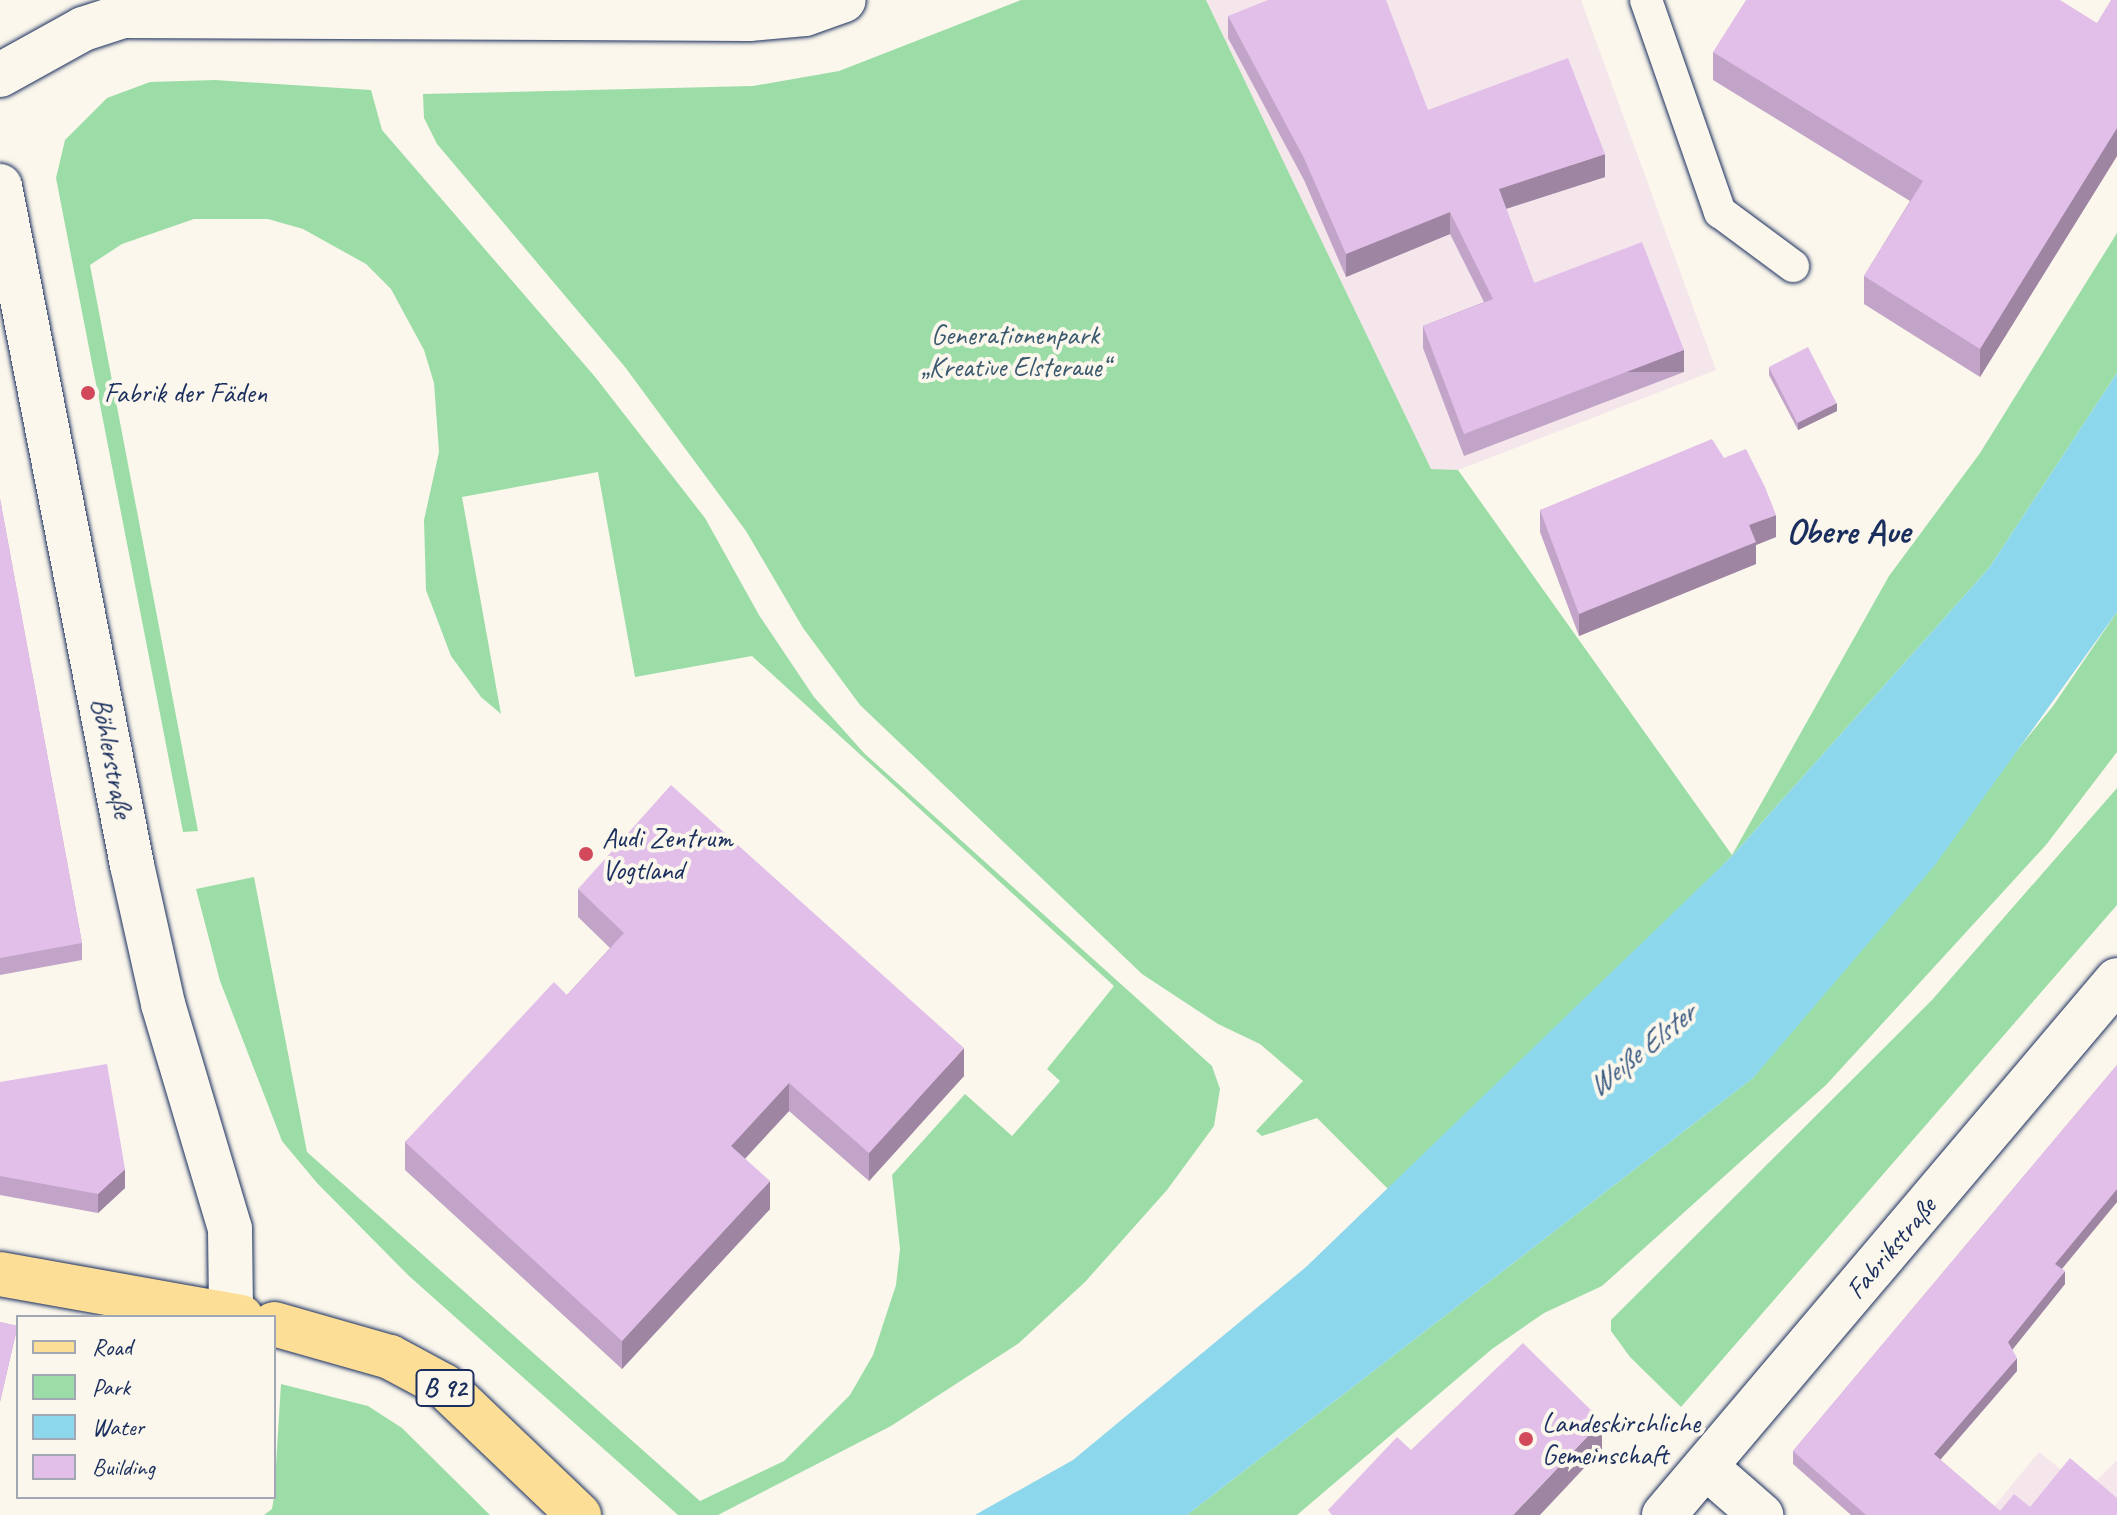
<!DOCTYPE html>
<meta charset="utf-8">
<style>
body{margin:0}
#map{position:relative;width:2117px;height:1515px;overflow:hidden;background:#fbf7ec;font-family:Caveat,sans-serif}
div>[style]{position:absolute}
.built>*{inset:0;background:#f4e6eb}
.green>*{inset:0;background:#9cdda7}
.water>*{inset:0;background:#8dd7ed}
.roads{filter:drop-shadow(0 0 2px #1b2f5e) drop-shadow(0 0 2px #1b2f5e)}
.service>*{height:32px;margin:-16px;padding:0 16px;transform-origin:16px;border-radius:16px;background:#fbf7ec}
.minor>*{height:44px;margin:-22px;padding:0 22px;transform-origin:22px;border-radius:22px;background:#fbf7ec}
.primary>*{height:44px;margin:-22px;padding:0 22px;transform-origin:22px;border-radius:22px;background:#fdde96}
.wall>*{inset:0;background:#c2a4c8;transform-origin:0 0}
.shaded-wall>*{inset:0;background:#9e86a3;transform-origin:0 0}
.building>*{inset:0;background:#e2bfe9;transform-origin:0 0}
.dots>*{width:22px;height:22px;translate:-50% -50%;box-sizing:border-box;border:4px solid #fbf7ec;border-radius:50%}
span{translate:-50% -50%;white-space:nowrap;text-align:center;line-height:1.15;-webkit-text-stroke:8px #fbf7ec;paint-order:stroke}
.shield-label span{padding:2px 6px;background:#fbf7ec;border:2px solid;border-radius:6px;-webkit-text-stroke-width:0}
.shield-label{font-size:26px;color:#1b2f5e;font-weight:700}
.park-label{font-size:28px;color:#3b5a70}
.poi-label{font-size:28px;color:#1b2f5e}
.left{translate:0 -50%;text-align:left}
.street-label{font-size:28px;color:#1b2f5e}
.water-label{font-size:30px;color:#385982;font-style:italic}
.district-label{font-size:36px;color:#1b2f5e;font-weight:700}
.legend{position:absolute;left:16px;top:1315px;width:260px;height:184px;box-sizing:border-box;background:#fbf7ec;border:2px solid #a1a7b3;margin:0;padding:10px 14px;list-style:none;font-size:24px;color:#1b2f5e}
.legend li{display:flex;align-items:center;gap:16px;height:40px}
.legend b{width:40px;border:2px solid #a1a7b3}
</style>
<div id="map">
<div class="built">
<i style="clip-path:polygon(1206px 0,1581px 0,1716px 370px,1458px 470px,1431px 470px)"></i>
<i style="clip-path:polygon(2039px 1452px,2087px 1490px,2117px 1460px,2117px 1515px,1987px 1515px)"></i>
</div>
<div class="green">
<i style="clip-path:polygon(1021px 0,1206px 0,1431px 469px,1458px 470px,1732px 855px,1889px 576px,1980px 453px,2117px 233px,2117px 373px,1989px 568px,1732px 856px,1390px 1191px,1317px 1118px,1262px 1136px,1256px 1131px,1303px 1081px,1260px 1044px,1218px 1024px,1142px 974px,860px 705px,803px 628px,746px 531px,625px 367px,437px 144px,424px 118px,423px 94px,753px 86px,839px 71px)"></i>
<i style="clip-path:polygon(215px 80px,371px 90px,382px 130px,596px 378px,705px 518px,759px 615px,814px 697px,864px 753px,1212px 1066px,1220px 1089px,1214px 1126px,1167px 1190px,1085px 1282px,1019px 1343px,891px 1426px,718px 1515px,678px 1515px,409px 1276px,317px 1183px,282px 1141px,220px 981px,196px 889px,254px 877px,307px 1152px,700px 1501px,784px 1461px,850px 1395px,873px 1355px,896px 1285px,900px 1249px,892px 1175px,965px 1094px,1012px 1136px,1060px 1081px,1047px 1069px,1114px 986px,752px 656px,635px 677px,598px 472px,462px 497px,501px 714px,481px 697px,451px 656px,426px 590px,424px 520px,439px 452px,434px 383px,424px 350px,391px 289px,366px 264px,303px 229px,268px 219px,194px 219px,122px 244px,90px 265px,198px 831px,183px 832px,56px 178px,65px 140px,107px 98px,150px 82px)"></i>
<i style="clip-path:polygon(2117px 612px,2117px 752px,2046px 845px,1826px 1085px,1602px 1286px,1544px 1313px,1492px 1349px,1297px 1515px,1187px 1515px,1753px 1078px,2053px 706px)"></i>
<i style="clip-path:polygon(2117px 788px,2117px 905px,1681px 1407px,1630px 1357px,1611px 1331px,1611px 1320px,1932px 1000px)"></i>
<i style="clip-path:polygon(281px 1384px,368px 1406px,402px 1428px,490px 1515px,264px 1515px,272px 1509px,274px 1497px)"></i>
</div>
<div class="water">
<i style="clip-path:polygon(2117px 373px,2117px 612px,1935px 865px,1753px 1078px,1187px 1515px,975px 1515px,1073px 1460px,1306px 1267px,1732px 856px,1989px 568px)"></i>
</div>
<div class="roads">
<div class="service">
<i style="left:1646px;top:0;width:225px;rotate:70.8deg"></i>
<i style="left:1720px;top:212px;width:91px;rotate:36.5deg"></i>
</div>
<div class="minor">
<i style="left:0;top:75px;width:95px;rotate:-29deg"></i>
<i style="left:83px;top:29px;width:42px;rotate:-18deg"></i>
<i style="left:123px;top:16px;width:626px;rotate:0.27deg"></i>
<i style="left:749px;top:19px;width:56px;rotate:-5.1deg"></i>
<i style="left:805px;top:14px;width:41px;rotate:-19.7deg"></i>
<i style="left:0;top:186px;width:692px;rotate:79deg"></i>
<i style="left:132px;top:865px;width:142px;rotate:77.4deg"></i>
<i style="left:163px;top:1004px;width:235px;rotate:73.4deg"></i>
<i style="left:230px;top:1229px;width:86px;rotate:89.3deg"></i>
<i style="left:1707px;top:1468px;width:72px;rotate:41deg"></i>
<i style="left:1664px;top:1515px;width:701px;rotate:-49.74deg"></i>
</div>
<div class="primary">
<i style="left:0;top:1274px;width:245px;rotate:10.1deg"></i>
<i style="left:274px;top:1324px;width:121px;rotate:15.9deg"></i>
<i style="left:390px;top:1357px;width:61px;rotate:28.2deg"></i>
<i style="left:444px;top:1386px;width:187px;rotate:43.7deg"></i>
</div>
</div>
<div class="wall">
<i style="clip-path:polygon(2117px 0,2117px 156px,1980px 377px,1864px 304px,1864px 276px,1910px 201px,1713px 80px,1713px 52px,2097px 23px)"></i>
<i style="clip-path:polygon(1228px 16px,1428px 110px,1605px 177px,1506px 209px,1534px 283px,1684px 372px,1464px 456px,1423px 348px,1423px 326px,1484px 302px,1450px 234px,1346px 277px,1304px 180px,1228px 38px)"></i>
<i style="clip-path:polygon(1769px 367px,1837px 411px,1798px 430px,1769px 375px)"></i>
<i style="clip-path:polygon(1724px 458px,1776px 537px,1756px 545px,1756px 564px,1579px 636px,1540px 532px,1540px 510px)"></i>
<i style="clip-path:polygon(0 499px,82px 943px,82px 960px,0 975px)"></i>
<i style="clip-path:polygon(578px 889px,964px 1076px,869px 1181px,789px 1111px,745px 1158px,770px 1209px,622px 1369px,405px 1170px,405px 1142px,567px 995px,610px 948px,578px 917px)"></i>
<i style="clip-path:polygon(2117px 1065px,2117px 1202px,2062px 1269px,2065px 1284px,2012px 1350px,2017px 1371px,1940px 1460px,2000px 1511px,2030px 1507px,2117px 1515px,1851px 1515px,1793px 1464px,1793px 1451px)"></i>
<i style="clip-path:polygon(0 1082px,125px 1188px,98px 1213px,0 1195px)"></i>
<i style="left:0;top:1322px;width:18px;height:122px;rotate:13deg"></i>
</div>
<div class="shaded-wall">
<i style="clip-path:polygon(2117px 128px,2117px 156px,1980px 377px,1980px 349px)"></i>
<i style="clip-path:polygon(1605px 154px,1605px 177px,1499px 211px,1499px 189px)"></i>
<i style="clip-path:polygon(1450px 212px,1450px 234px,1346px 277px,1346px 254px)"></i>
<i style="left:1684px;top:350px;width:22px;height:235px;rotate:90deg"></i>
<i style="clip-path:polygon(1837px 403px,1837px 411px,1798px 430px,1798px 422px)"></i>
<i style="clip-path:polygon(1776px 515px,1776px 537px,1756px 545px,1756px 564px,1579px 636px,1579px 614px,1749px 525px)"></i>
<i style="clip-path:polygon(964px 1048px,964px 1076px,869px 1181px,869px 1153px)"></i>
<i style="clip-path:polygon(789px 1083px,789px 1111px,731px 1174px,731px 1146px)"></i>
<i style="clip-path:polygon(125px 1169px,125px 1188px,98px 1213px,98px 1194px)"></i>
<i style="clip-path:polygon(770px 1181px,770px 1209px,622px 1369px,622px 1341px)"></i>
<i style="clip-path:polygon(2117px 1189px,2117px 1202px,2055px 1277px,2055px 1264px)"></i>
<i style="clip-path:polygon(2065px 1271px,2065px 1284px,2008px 1355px,2008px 1342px)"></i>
<i style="clip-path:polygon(2017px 1358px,2017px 1371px,1934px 1467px,1934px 1454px)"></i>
<i style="clip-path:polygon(1602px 1421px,1602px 1449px,1540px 1515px,1513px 1515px)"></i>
</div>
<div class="building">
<i style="clip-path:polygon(1268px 0,1386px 0,1428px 110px,1568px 58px,1605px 154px,1499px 189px,1534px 283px,1642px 242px,1684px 350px,1464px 434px,1423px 326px,1493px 299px,1450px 212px,1346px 254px,1304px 158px,1228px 16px)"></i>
<i style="clip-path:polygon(1746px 0,2060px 0,2097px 23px,2111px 0,2117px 0,2117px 128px,1980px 349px,1864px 276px,1923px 181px,1713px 52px)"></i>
<i style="left:1808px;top:347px;width:63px;height:44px;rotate:63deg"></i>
<i style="clip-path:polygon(1712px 439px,1724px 458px,1746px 449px,1765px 487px,1776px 515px,1749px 525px,1756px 542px,1579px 614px,1540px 510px)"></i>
<i style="clip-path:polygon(0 499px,82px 943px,0 958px)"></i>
<i style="clip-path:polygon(671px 785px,964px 1048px,869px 1153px,789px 1083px,731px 1146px,770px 1181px,622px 1341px,405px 1142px,554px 982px,567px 995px,624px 933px,578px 889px)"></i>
<i style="clip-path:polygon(107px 1064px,125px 1169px,98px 1194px,0 1176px,0 1082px)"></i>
<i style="clip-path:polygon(2117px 1065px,2117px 1189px,2055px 1264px,2065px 1271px,2008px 1342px,2017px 1358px,1934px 1454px,2000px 1511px,2014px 1494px,2030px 1507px,2070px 1458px,2117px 1498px,2117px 1515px,1866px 1515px,1793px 1451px)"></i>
<i style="left:0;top:1322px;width:18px;height:106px;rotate:13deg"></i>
<i style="clip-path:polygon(1523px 1343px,1602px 1421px,1513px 1515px,1332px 1515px,1328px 1510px,1397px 1437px,1411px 1450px)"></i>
</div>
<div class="dots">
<i style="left:88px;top:393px;background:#d1495b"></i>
<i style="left:586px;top:854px;background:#d1495b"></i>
<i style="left:1526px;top:1439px;background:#d1495b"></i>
</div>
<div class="shield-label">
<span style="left:445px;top:1388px">B 92</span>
</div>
<div class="park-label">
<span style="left:1015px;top:351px">Generationenpark<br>„Kreative Elsteraue“</span>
</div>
<div class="poi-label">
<span class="left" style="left:104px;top:393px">Fabrik der Fäden</span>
<span class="left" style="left:602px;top:854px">Audi Zentrum<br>Vogtland</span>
<span class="left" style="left:1542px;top:1439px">Landeskirchliche<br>Gemeinschaft</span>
</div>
<div class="street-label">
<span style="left:112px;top:758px;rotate:79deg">Böhlerstraße</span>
<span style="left:1891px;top:1248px;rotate:-50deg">Fabrikstraße</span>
</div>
<div class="water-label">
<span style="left:1641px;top:1050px;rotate:-39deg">Weiße Elster</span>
</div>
<div class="district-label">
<span style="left:1848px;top:532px">Obere Aue</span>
</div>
<ul class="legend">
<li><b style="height:10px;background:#fdde96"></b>Road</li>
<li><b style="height:22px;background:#9cdda7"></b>Park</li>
<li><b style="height:22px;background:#8dd7ed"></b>Water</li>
<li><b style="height:22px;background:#e2bfe9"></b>Building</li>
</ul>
</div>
